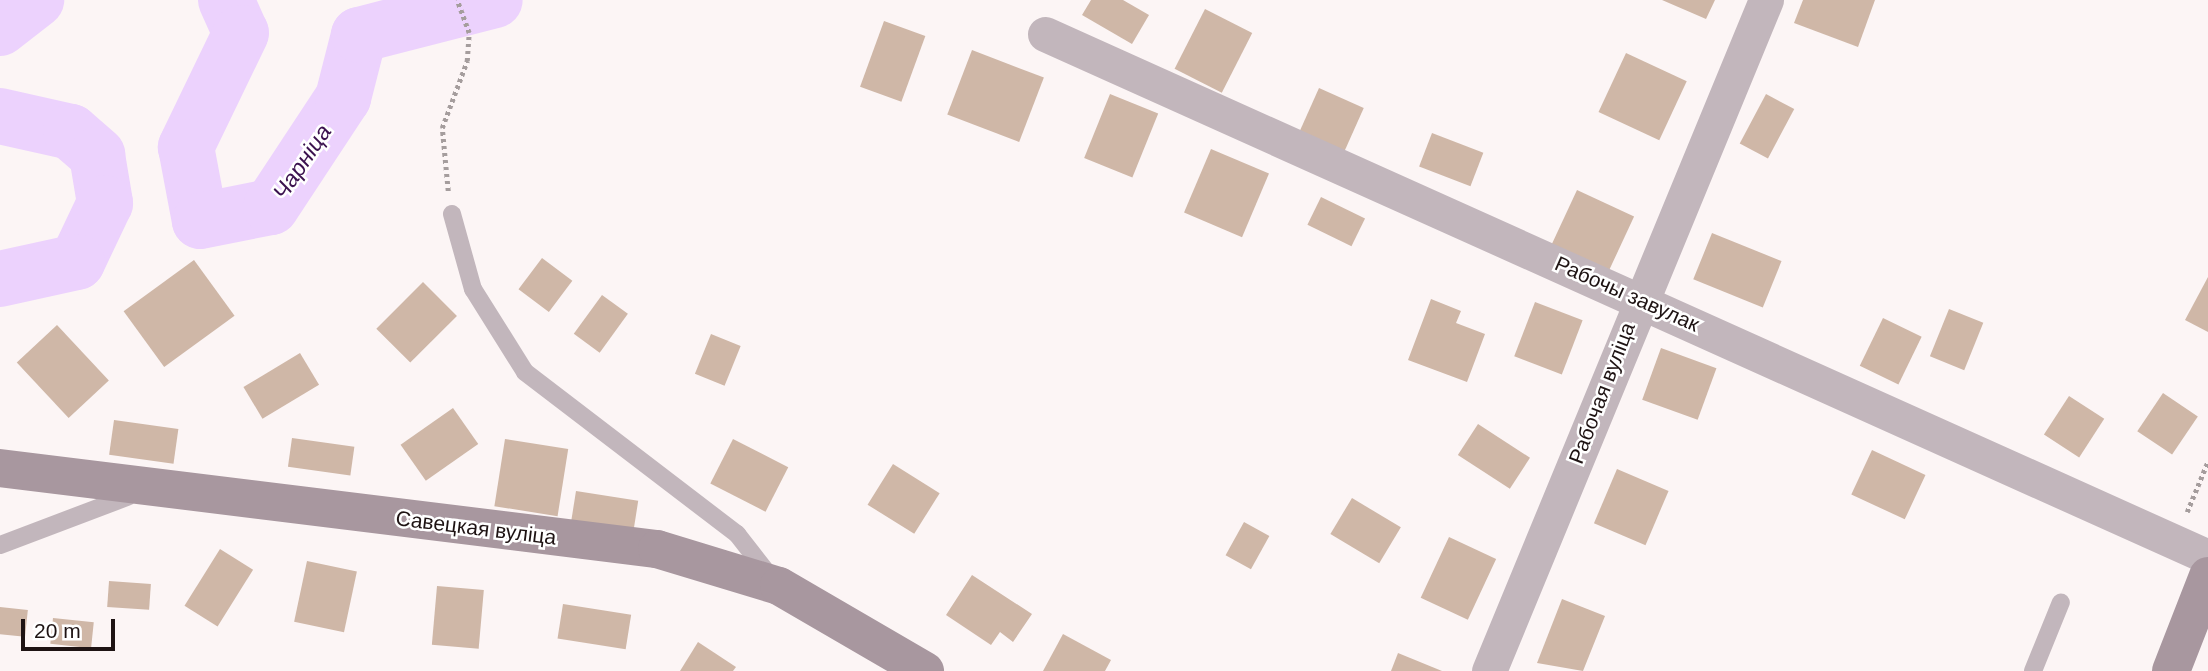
<!DOCTYPE html>
<meta charset="utf-8">
<style>
body{margin:0}
#map{position:relative;width:2208px;height:671px;overflow:hidden;background:#fcf5f5;font-family:Helvetica,sans-serif}
div>[style]{position:absolute}
.river>*{height:56px;margin:-28px;padding:0 28px;transform-origin:28px;border-radius:28px;background:#ecd2fd}
.building>*{inset:0;background:#cfb7a7;transform-origin:0 0}
.path>*{height:4.5px;margin-top:-2.25px;transform-origin:0;background:repeating-linear-gradient(90deg,#a59d9d 0 3.5px,transparent 0 7px)}
.service>*{height:18px;margin:-9px;padding:0 9px;transform-origin:9px;border-radius:9px;background:#c2b6bc}
.minor>*{height:35px;margin:-17.5px;padding:0 17.5px;transform-origin:17.5px;border-radius:17.5px;background:#c2b6bc}
.secondary>*{height:38px;margin:-19px;padding:0 19px;transform-origin:19px;border-radius:19px;background:#a8979f}
span{translate:-50% -50%;white-space:nowrap;text-align:center;line-height:1.15;-webkit-text-stroke:5px #fff;paint-order:stroke}
.street-label{font-size:21px;color:#1e1313}
.water-label{font-size:23px;color:#3b114f;font-style:italic}
.scale{position:absolute;left:21px;top:619px;width:94px;height:32px;box-sizing:border-box;border:4px solid #1e1313;border-top:0;padding-left:9px;font-size:21px;line-height:24px;white-space:nowrap;color:#1e1313;-webkit-text-stroke:5px #fff;paint-order:stroke}
</style>
<div id="map">
<div class="river">
<i style="left:226px;top:0;width:36px;rotate:66deg"></i>
<i style="left:241px;top:33px;width:127px;rotate:115.8deg"></i>
<i style="left:186px;top:147px;width:75px;rotate:79.3deg"></i>
<i style="left:200px;top:221px;width:72px;rotate:-11.2deg"></i>
<i style="left:271px;top:207px;width:131px;rotate:-56.6deg"></i>
<i style="left:343px;top:98px;width:65px;rotate:-75.7deg"></i>
<i style="left:359px;top:35px;width:140px;rotate:-14.4deg"></i>
<i style="left:0;top:28px;width:46px;rotate:-37.9deg"></i>
<i style="left:0;top:116px;width:73px;rotate:12.7deg"></i>
<i style="left:71px;top:132px;width:35px;rotate:41deg"></i>
<i style="left:97px;top:155px;width:49px;rotate:80.5deg"></i>
<i style="left:105px;top:203px;width:65px;rotate:115.4deg"></i>
<i style="left:77px;top:262px;width:79px;rotate:167.6deg"></i>
</div>
<div class="building">
<i style="clip-path:polygon(1091px 0,1123px 0,1149px 15px,1132px 44px,1082px 15px)"></i>
<i style="clip-path:polygon(1662px 0,1715px 0,1706px 19px)"></i>
<i style="clip-path:polygon(1803px 0,1875px 0,1858px 47px,1794px 23px)"></i>
<i style="left:1205px;top:9px;width:53px;height:67px;rotate:27deg"></i>
<i style="left:884px;top:21px;width:44px;height:70px;rotate:20deg"></i>
<i style="left:972px;top:50px;width:77px;height:69px;rotate:21deg"></i>
<i style="left:1626px;top:53px;width:67px;height:65px;rotate:25deg"></i>
<i style="left:1319px;top:88px;width:49px;height:48px;rotate:24deg"></i>
<i style="left:1110px;top:94px;width:52px;height:69px;rotate:22deg"></i>
<i style="left:1766px;top:94px;width:32px;height:56px;rotate:28deg"></i>
<i style="left:1432px;top:133px;width:55px;height:36px;rotate:21deg"></i>
<i style="left:1211px;top:149px;width:63px;height:69px;rotate:23deg"></i>
<i style="left:1577px;top:190px;width:63px;height:60px;rotate:25deg"></i>
<i style="left:1321px;top:197px;width:49px;height:31px;rotate:26deg"></i>
<i style="left:1712px;top:233px;width:75px;height:50px;rotate:22deg"></i>
<i style="left:542px;top:258px;width:38px;height:39px;rotate:37deg"></i>
<i style="left:194px;top:260px;width:69px;height:87px;rotate:54deg"></i>
<i style="clip-path:polygon(2208px 277px,2208px 332px,2185px 320px)"></i>
<i style="left:423px;top:282px;width:48px;height:66px;rotate:45deg"></i>
<i style="left:602px;top:295px;width:32px;height:48px;rotate:36deg"></i>
<i style="clip-path:polygon(1431px 299px,1461px 311px,1456px 323px,1485px 334px,1467px 382px,1408px 360px)"></i>
<i style="left:1535px;top:302px;width:51px;height:58px;rotate:21deg"></i>
<i style="left:1949px;top:309px;width:37px;height:51px;rotate:22deg"></i>
<i style="left:1883px;top:318px;width:43px;height:53px;rotate:26deg"></i>
<i style="left:57px;top:325px;width:76px;height:55px;rotate:47deg"></i>
<i style="left:711px;top:334px;width:32px;height:43px;rotate:22deg"></i>
<i style="left:1661px;top:348px;width:59px;height:55px;rotate:20deg"></i>
<i style="left:300px;top:353px;width:37px;height:66px;rotate:59deg"></i>
<i style="left:2163px;top:393px;width:42px;height:46px;rotate:34deg"></i>
<i style="left:2069px;top:396px;width:42px;height:46px;rotate:33deg"></i>
<i style="left:453px;top:408px;width:44px;height:64px;rotate:55deg"></i>
<i style="left:114px;top:420px;width:65px;height:35px;rotate:8deg"></i>
<i style="left:1478px;top:424px;width:62px;height:37px;rotate:33deg"></i>
<i style="left:292px;top:438px;width:63px;height:29px;rotate:8deg"></i>
<i style="left:505px;top:439px;width:64px;height:68px;rotate:9deg"></i>
<i style="left:733px;top:439px;width:62px;height:50px;rotate:27deg"></i>
<i style="left:1872px;top:450px;width:59px;height:49px;rotate:25deg"></i>
<i style="left:893px;top:464px;width:55px;height:48px;rotate:32deg"></i>
<i style="left:1617px;top:469px;width:56px;height:59px;rotate:23deg"></i>
<i style="left:576px;top:491px;width:63px;height:31px;rotate:9deg"></i>
<i style="left:1352px;top:498px;width:57px;height:42px;rotate:31deg"></i>
<i style="left:1244px;top:522px;width:29px;height:38px;rotate:29deg"></i>
<i style="left:1449px;top:537px;width:52px;height:67px;rotate:25deg"></i>
<i style="left:220px;top:549px;width:39px;height:67px;rotate:32deg"></i>
<i style="left:307px;top:561px;width:51px;height:62px;rotate:12deg"></i>
<i style="clip-path:polygon(972px 575px,1032px 614px,1013px 642px,1000px 632px,991px 645px,946px 615px)"></i>
<i style="left:109px;top:581px;width:42px;height:26px;rotate:4deg"></i>
<i style="left:437px;top:586px;width:47px;height:59px;rotate:5deg"></i>
<i style="clip-path:polygon(1562px 599px,1605px 616px,1583px 671px,1537px 663px)"></i>
<i style="left:563px;top:604px;width:69px;height:35px;rotate:9deg"></i>
<i style="left:0;top:607px;width:28px;height:27px;rotate:6deg"></i>
<i style="left:53px;top:618px;width:41px;height:26px;rotate:6deg"></i>
<i style="clip-path:polygon(1063px 634px,1111px 660px,1105px 671px,1043px 671px)"></i>
<i style="clip-path:polygon(698px 642px,736px 667px,733px 671px,680px 671px)"></i>
<i style="clip-path:polygon(1398px 653px,1442px 671px,1391px 671px)"></i>
</div>
<div class="path">
<i style="left:448px;top:191px;width:63px;rotate:-95.4deg"></i>
<i style="left:442px;top:128px;width:72px;rotate:-69.5deg"></i>
<i style="left:467px;top:61px;width:28px;rotate:-86deg"></i>
<i style="left:469px;top:33px;width:35px;rotate:-110deg"></i>
<i style="left:2187px;top:512px;width:55px;rotate:-67.6deg"></i>
</div>
<div class="service">
<i style="left:452px;top:214px;width:78px;rotate:74.4deg"></i>
<i style="left:473px;top:289px;width:98px;rotate:57.9deg"></i>
<i style="left:525px;top:372px;width:267px;rotate:37.4deg"></i>
<i style="left:737px;top:534px;width:52px;rotate:52deg"></i>
<i style="left:0;top:545px;width:136px;rotate:-20.7deg"></i>
<i style="left:2033px;top:671px;width:74px;rotate:-67.9deg"></i>
</div>
<div class="minor">
<i style="left:1045px;top:34px;width:1275px;rotate:24.21deg"></i>
<i style="left:1489px;top:671px;width:726px;rotate:-67.57deg"></i>
</div>
<div class="secondary">
<i style="left:0;top:468px;width:662px;rotate:7.03deg"></i>
<i style="left:657px;top:549px;width:127px;rotate:16.9deg"></i>
<i style="left:779px;top:586px;width:169px;rotate:30.2deg"></i>
<i style="left:2171px;top:671px;width:102px;rotate:-68.7deg"></i>
</div>
<div class="street-label">
<span style="left:1627px;top:294px;rotate:24deg">Рабочы завулак</span>
<span style="left:1602px;top:393px;rotate:-69deg">Рабочая вуліца</span>
<span style="left:476px;top:528px;rotate:7deg">Савецкая вуліца</span>
</div>
<div class="water-label">
<span style="left:302px;top:162px;rotate:-56deg">Чарніца</span>
</div>
<div class="scale">20 m</div>
</div>
